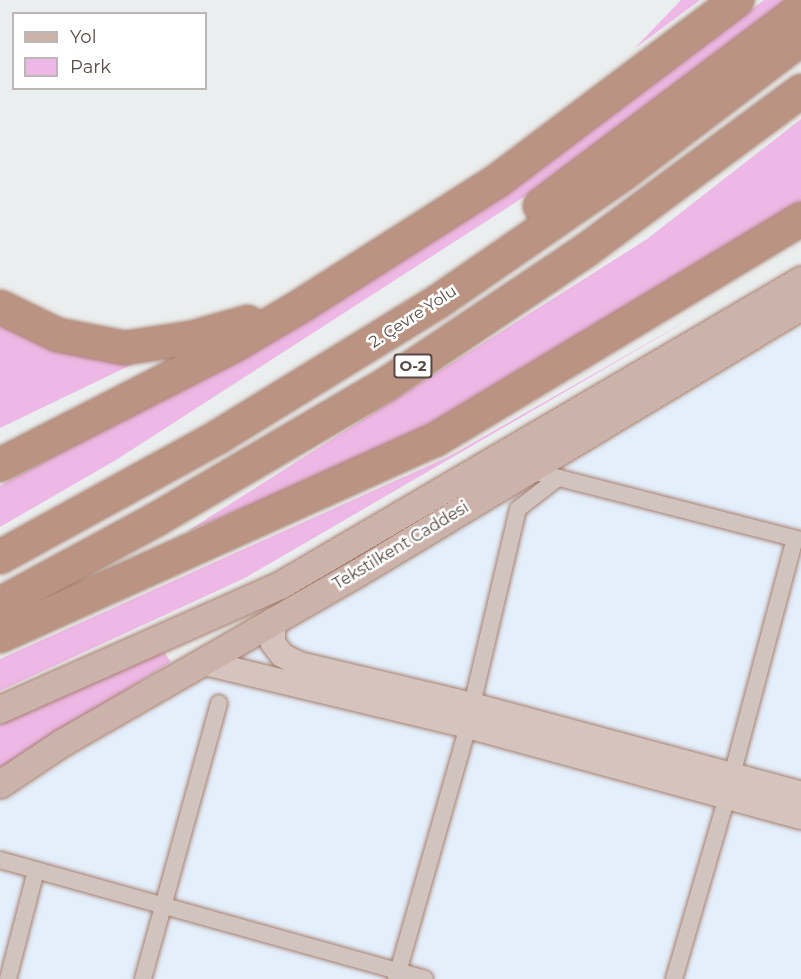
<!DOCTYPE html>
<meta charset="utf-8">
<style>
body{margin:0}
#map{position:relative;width:801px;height:979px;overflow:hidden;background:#ebeeee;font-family:Montserrat,sans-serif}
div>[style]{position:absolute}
.commercial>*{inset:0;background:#e3effb}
.green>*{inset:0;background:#edb8e5}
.roads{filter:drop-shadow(0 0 2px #a67f6e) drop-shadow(0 0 2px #a67f6e)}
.street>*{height:16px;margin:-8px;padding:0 8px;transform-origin:8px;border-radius:8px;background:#d1c3be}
.secondary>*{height:24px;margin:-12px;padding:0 12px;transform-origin:12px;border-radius:12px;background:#d5c4be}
.primary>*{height:27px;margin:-13.5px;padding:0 13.5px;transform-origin:13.5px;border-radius:13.5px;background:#cbb3ab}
.highway>*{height:32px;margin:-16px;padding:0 16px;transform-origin:16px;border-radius:16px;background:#bb9383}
span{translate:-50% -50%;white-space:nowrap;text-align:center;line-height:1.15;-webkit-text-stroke:5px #fff;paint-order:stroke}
.shield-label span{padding:2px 4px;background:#fff;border:2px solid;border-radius:4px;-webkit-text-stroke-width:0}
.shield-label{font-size:15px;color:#584944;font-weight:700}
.street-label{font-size:16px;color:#584944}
.legend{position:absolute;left:12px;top:12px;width:195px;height:78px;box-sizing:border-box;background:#fff;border:2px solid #bcb6b4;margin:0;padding:8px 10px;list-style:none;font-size:18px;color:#584944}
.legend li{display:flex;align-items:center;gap:12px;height:30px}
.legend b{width:30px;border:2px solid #bcb6b4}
</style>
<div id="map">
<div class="commercial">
<i style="clip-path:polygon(801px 326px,801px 979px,0 979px,0 799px)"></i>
</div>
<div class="green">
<i style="clip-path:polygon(681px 0,700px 0,634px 49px)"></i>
<i style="clip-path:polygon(764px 0,792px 0,541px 186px,116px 460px,0 527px,0 486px,211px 368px,531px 173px)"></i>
<i style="clip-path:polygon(801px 119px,801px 207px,397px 445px,186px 532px,647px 239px)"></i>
<i style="clip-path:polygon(704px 311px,245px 578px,0 691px,0 659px,448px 457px)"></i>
<i style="clip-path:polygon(0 320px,53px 345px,133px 364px,0 428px)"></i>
<i style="clip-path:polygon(163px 650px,171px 662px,0 769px,0 721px)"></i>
</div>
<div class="roads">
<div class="street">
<i style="left:528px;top:470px;width:282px;rotate:14.4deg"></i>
<i style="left:472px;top:705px;width:201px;rotate:-76.8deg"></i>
<i style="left:518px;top:509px;width:51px;rotate:-37.8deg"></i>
<i style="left:732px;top:775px;width:244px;rotate:-75.1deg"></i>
<i style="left:0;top:860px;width:441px;rotate:15.6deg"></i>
<i style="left:8px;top:979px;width:112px;rotate:-75.5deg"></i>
<i style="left:143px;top:979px;width:286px;rotate:-74.6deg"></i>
<i style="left:396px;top:979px;width:263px;rotate:-74.1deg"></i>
<i style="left:674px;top:979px;width:190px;rotate:-73.8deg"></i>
</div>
<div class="secondary">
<i style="left:273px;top:620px;width:23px;rotate:90deg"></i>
<i style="left:273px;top:643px;width:15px;rotate:53deg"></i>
<i style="left:282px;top:655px;width:19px;rotate:28deg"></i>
<i style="left:299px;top:664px;width:178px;rotate:13.3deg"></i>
<i style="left:472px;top:705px;width:341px;rotate:15.1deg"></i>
<i style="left:201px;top:662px;width:275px;rotate:13.5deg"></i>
<i style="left:468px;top:726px;width:345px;rotate:15.3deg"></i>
</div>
<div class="primary">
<i style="left:0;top:709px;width:306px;rotate:-23.9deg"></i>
<i style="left:280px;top:585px;width:604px;rotate:-30.35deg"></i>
<i style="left:0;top:784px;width:76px;rotate:-33.7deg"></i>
<i style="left:63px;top:742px;width:339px;rotate:-29.9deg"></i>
<i style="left:357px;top:573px;width:518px;rotate:-31.02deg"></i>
</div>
<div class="highway">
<i style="left:540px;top:206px;width:327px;rotate:-37deg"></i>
<i style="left:0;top:307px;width:64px;rotate:25.8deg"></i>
<i style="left:58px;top:335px;width:68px;rotate:11deg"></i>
<i style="left:125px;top:348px;width:68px;rotate:-8.5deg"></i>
<i style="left:192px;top:338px;width:58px;rotate:-15.9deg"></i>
<i style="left:0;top:465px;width:262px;rotate:-27.1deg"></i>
<i style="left:233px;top:346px;width:82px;rotate:-30.6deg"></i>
<i style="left:304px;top:304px;width:229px;rotate:-32.5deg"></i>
<i style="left:497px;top:181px;width:301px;rotate:-37deg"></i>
<i style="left:0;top:557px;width:249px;rotate:-28.8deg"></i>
<i style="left:218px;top:437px;width:256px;rotate:-31.6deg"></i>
<i style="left:436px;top:303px;width:227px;rotate:-34.6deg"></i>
<i style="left:623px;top:174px;width:223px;rotate:-37.2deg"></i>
<i style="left:0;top:604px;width:179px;rotate:-28.4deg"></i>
<i style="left:157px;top:519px;width:267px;rotate:-30.4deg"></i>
<i style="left:387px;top:384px;width:239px;rotate:-33.9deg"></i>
<i style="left:585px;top:251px;width:269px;rotate:-36.5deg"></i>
<i style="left:0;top:636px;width:477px;rotate:-24.3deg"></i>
<i style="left:435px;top:440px;width:428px;rotate:-31.1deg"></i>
</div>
</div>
<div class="shield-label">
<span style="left:413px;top:366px">O-2</span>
</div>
<div class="street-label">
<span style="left:413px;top:317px;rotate:-33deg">2. Çevre Yolu</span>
<span style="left:401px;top:546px;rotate:-31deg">Tekstilkent Caddesi</span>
</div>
<ul class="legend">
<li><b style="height:8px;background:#cbb3ab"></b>Yol</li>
<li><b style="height:16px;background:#edb8e5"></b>Park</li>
</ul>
</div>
